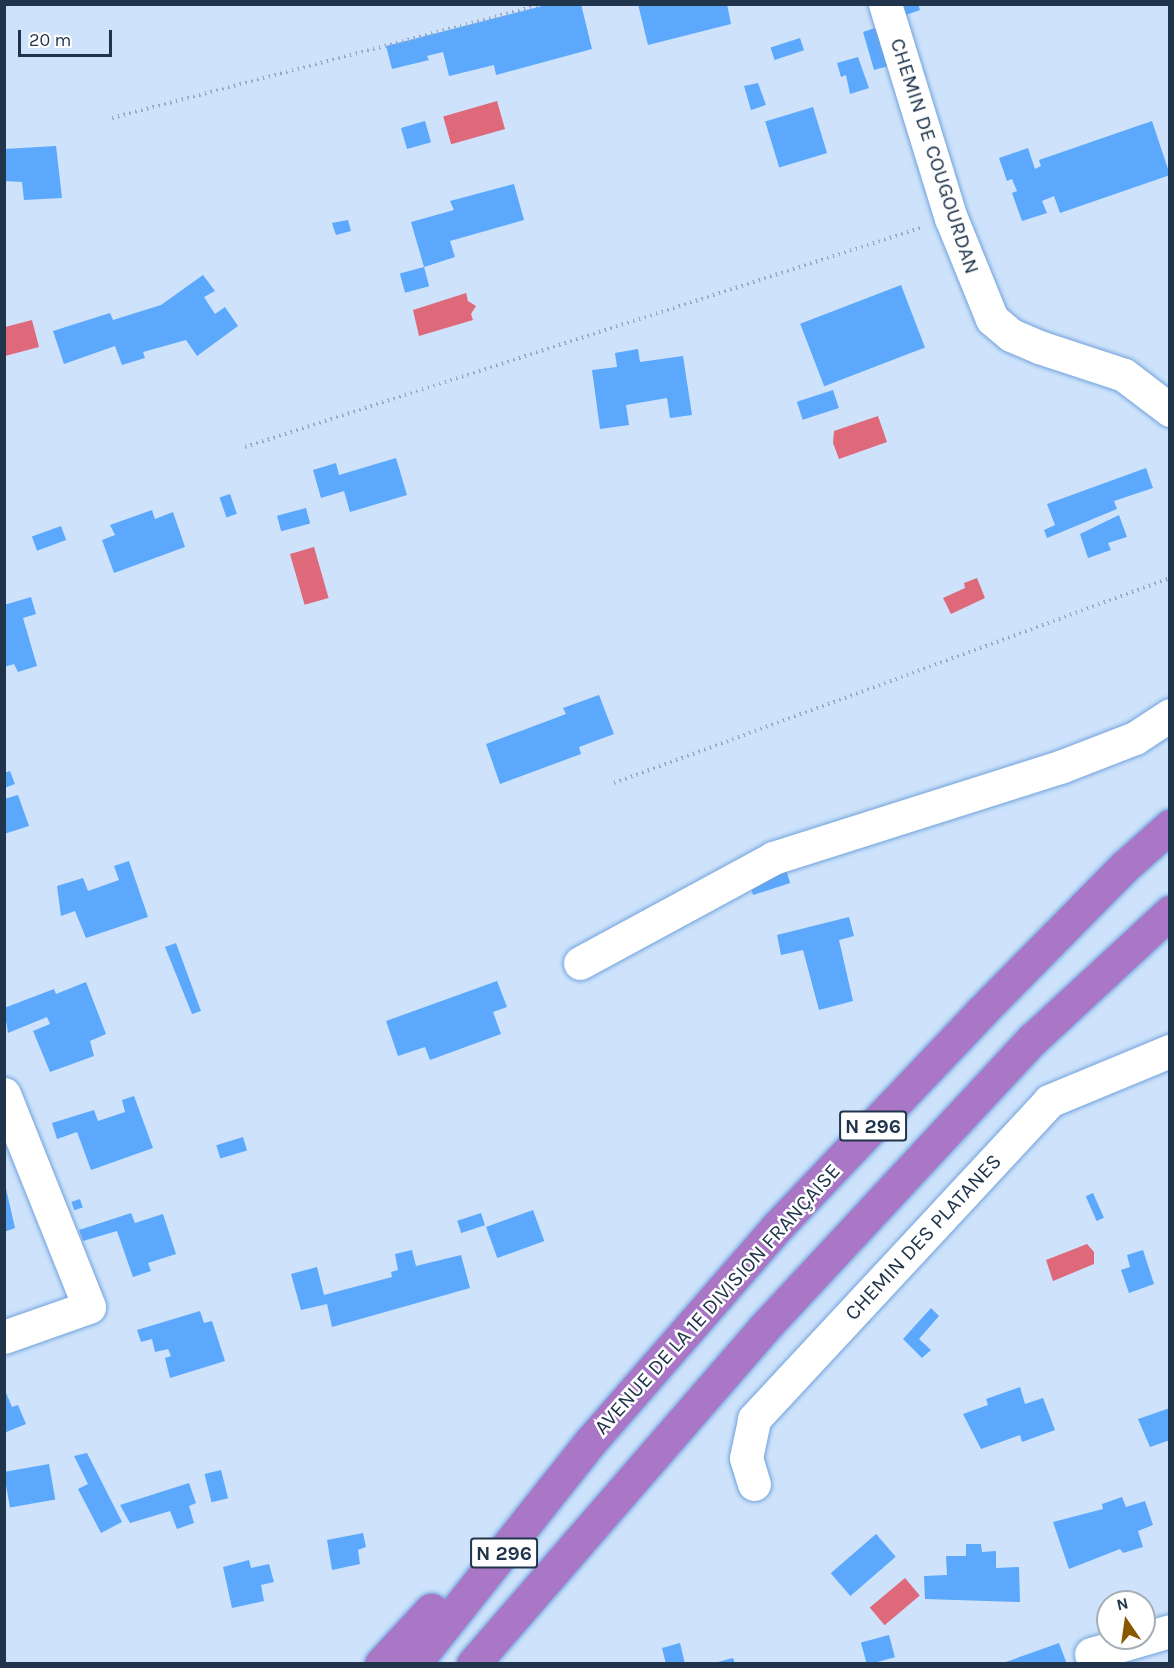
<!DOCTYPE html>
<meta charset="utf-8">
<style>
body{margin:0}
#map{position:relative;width:1174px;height:1668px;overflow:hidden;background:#cee3fb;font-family:Karla,sans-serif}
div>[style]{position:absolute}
.water>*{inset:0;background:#de697b;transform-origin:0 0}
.building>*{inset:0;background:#5ba8fd;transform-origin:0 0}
.path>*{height:4px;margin-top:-2px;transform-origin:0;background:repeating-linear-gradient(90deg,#97acc4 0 1.5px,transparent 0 6px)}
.roads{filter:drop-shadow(0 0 2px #71a2db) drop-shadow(0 0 2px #71a2db)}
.minor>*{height:33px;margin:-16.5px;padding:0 16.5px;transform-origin:16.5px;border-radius:16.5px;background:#fff}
.highway>*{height:33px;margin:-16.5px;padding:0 16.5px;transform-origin:16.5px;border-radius:16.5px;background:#a977c5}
span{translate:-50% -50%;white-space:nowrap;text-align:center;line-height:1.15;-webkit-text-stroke:5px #fff;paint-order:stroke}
.shield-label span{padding:2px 4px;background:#fff;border:2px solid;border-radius:4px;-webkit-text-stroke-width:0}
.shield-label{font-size:20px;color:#20354c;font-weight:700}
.street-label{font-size:21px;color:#20354c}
.frame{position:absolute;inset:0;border:6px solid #20354c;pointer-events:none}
.north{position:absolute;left:1096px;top:1590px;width:60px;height:60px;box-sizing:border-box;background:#fff;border:2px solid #a6aeb7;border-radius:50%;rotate:347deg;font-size:16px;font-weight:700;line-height:24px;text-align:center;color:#20354c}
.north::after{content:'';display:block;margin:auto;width:21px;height:27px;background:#895900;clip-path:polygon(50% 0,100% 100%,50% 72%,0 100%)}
.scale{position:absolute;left:18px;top:30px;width:94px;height:27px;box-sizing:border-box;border:3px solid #20354c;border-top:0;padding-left:8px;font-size:18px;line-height:21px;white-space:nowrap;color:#20354c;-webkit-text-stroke:4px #fff;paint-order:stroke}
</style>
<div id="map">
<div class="water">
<i style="left:497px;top:101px;width:29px;height:56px;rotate:74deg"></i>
<i style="clip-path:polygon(466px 293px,468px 301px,476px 306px,471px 314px,473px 320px,419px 336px,413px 310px)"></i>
<i style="clip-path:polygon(32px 320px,39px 347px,5px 356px,5px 327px)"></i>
<i style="clip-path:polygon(878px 416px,887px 442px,839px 459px,833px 443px,834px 431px)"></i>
<i style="left:314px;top:547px;width:53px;height:25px;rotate:74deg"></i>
<i style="clip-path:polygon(977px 578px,985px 598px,951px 614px,943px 598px,965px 588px,964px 583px)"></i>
<i style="clip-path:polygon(1087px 1244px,1094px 1252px,1094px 1264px,1053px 1281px,1046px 1260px)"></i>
<i style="left:905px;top:1578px;width:23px;height:46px;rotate:50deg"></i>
</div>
<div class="building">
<i style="clip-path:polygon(550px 4px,581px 4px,592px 49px,496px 75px,494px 65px,449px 76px,443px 52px,427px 56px,429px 60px,392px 69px,386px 46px)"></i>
<i style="clip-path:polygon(638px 4px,727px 4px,731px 24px,648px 45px)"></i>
<i style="clip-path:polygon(900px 4px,918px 4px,920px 10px,903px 16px)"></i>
<i style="clip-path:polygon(881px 26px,899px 63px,874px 70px,863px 32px)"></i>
<i style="left:800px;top:38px;width:13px;height:31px;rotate:72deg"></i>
<i style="clip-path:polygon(858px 57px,869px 88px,850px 94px,846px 75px,841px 77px,837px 63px)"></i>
<i style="clip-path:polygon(758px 83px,766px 105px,751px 110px,744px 86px)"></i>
<i style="left:813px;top:107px;width:48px;height:50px;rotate:73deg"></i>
<i style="left:425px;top:121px;width:22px;height:25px;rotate:74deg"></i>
<i style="clip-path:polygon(1152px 121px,1170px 175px,1060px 213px,1054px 196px,1042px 201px,1047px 213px,1022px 221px,1012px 193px,1017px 191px,1012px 179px,1007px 181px,999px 158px,1028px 148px,1035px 169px,1041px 166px,1039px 160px)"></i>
<i style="clip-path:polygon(56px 146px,62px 198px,24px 200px,22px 182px,4px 181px,4px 149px)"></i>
<i style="clip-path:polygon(514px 184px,524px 220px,450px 241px,455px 257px,424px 267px,411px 222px,454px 210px,450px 201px)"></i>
<i style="clip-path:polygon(348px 220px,351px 231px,336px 235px,332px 223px)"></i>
<i style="left:424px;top:267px;width:20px;height:25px;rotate:75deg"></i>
<i style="clip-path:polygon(203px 275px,215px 291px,204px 297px,215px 314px,225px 307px,238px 326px,197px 356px,186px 340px,143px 352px,145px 358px,122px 365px,115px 346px,64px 364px,53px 331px,110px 313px,113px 320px,161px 305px)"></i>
<i style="left:901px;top:285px;width:67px;height:108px;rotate:69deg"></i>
<i style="clip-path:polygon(638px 349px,640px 362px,683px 356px,692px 415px,670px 418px,667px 398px,626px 405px,629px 425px,600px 429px,592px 370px,617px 367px,615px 353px)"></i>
<i style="left:833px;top:390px;width:19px;height:38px;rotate:72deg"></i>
<i style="clip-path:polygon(396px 458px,407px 495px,350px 512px,344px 491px,321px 498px,313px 470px,336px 463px,339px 475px)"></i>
<i style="clip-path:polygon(1146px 468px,1153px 488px,1114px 501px,1117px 509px,1047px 538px,1044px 530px,1055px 525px,1047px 504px)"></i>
<i style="left:230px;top:494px;width:21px;height:11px;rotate:71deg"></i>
<i style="left:306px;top:508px;width:16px;height:30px;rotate:75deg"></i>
<i style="clip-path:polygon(152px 510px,155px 519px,173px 512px,185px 547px,114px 573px,102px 540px,115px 535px,110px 525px)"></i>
<i style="clip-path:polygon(1119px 515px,1127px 537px,1108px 543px,1111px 550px,1088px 558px,1080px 534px)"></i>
<i style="left:61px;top:526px;width:15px;height:31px;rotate:70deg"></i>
<i style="clip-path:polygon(31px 597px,36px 614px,23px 618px,37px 666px,18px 672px,14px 664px,4px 667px,4px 605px)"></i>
<i style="clip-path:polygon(599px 695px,614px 734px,579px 747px,581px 754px,500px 784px,486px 744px,566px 714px,563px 708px)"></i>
<i style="clip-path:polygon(10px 771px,15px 784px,4px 788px,4px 773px)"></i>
<i style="clip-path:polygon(18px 795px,29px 826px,4px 834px,4px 799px)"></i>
<i style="clip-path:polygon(129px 861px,148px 917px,86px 938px,75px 911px,61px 916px,57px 886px,83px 878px,88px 891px,119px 880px,114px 866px)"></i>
<i style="left:784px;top:864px;width:20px;height:39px;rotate:72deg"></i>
<i style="clip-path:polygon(849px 917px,854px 936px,839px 940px,853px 1001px,819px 1010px,803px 950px,781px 955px,777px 935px)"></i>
<i style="clip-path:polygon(176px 943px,201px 1011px,192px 1014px,165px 947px)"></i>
<i style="clip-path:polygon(497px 981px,507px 1007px,493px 1012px,501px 1034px,430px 1060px,425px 1047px,398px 1056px,386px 1021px)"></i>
<i style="clip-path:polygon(86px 982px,106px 1034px,90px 1041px,94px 1056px,50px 1072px,33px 1031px,50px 1024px,47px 1017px,8px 1033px,4px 1008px,54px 989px,56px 994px)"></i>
<i style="clip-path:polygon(134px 1096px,153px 1148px,91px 1170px,77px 1132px,57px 1139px,52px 1123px,94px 1110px,98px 1121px,125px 1112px,122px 1100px)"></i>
<i style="left:243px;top:1137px;width:14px;height:28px;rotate:73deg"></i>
<i style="clip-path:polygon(4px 1180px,15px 1228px,4px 1232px)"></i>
<i style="left:1093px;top:1193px;width:27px;height:8px;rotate:66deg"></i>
<i style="left:80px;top:1199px;width:9px;height:9px;rotate:72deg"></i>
<i style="left:533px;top:1210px;width:33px;height:50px;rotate:70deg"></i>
<i style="clip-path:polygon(131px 1213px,135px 1223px,163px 1214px,176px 1254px,148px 1263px,151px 1271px,133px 1277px,117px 1231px,83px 1241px,79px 1230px)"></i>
<i style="left:481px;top:1213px;width:13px;height:25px;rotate:72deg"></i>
<i style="clip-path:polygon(412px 1250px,416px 1266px,461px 1255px,470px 1288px,332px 1327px,327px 1304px,301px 1310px,291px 1274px,317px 1267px,324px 1295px,392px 1277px,391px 1272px,398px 1270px,395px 1254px)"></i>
<i style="clip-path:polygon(1143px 1250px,1154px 1284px,1129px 1293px,1121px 1270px,1130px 1267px,1127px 1255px)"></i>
<i style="clip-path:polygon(931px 1308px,939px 1316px,919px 1339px,931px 1350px,922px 1358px,903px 1339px)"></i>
<i style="clip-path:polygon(200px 1311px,204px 1323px,212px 1321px,225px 1361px,170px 1378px,165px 1358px,171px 1356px,168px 1349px,155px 1352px,152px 1339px,141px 1342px,137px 1330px)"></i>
<i style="clip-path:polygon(1020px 1387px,1025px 1404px,1043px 1398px,1055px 1430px,1022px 1442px,1020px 1435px,981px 1449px,963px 1414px,988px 1405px,986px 1399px)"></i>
<i style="clip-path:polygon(4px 1388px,12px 1407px,18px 1405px,26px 1424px,4px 1433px)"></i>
<i style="clip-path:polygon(1170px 1408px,1170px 1440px,1150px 1447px,1138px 1419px)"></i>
<i style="clip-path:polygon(87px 1453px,122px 1522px,101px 1533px,78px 1489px,88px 1484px,74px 1456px)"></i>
<i style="left:49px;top:1464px;width:36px;height:46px;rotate:80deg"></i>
<i style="left:221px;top:1470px;width:29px;height:17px;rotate:76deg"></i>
<i style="clip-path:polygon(189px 1483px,196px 1503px,189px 1506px,194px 1523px,177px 1529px,170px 1511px,130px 1523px,120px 1505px)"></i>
<i style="clip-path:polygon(1122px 1497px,1126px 1507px,1145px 1501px,1153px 1525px,1138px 1531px,1143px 1547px,1123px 1553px,1120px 1549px,1069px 1569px,1053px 1522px,1103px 1509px,1102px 1504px)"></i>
<i style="clip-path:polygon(363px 1533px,366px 1547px,358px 1550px,360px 1564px,332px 1570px,327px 1540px)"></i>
<i style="left:876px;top:1534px;width:30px;height:60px;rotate:49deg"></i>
<i style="clip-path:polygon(966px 1544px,981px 1544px,982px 1552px,996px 1551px,996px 1568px,1019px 1567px,1020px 1602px,925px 1599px,924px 1576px,947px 1575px,946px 1556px,966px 1556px)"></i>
<i style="clip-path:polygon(249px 1560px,251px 1568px,269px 1564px,274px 1582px,261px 1585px,264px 1601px,232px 1608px,223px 1567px)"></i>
<i style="left:889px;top:1635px;width:23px;height:29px;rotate:75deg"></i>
<i style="clip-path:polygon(680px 1643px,685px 1664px,666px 1664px,662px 1648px)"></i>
<i style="clip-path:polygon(1059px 1643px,1067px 1664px,1003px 1664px,1003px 1663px)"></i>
<i style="clip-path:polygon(733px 1658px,735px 1664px,714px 1664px,714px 1663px)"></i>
</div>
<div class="path">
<i style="left:112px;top:118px;width:445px;rotate:-14.8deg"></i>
<i style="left:245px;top:447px;width:710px;rotate:-17.98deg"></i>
<i style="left:614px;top:783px;width:593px;rotate:-20.24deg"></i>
</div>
<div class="roads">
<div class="minor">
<i style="left:885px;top:4px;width:224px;rotate:72.9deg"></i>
<i style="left:951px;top:218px;width:109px;rotate:67.9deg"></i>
<i style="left:992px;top:319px;width:25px;rotate:40deg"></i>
<i style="left:1011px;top:335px;width:30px;rotate:23deg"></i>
<i style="left:1039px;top:347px;width:89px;rotate:18.2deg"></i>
<i style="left:1124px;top:375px;width:58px;rotate:37.3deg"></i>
<i style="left:580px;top:963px;width:220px;rotate:-28.5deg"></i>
<i style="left:773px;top:858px;width:301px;rotate:-17.6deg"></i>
<i style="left:1060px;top:767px;width:80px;rotate:-21.1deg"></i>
<i style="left:1135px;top:738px;width:42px;rotate:-33.3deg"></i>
<i style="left:4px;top:1094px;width:229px;rotate:68.2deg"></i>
<i style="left:89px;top:1307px;width:90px;rotate:160.6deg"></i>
<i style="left:754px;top:1484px;width:27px;rotate:-107deg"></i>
<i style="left:746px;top:1458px;width:40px;rotate:-78deg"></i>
<i style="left:754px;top:1419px;width:434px;rotate:-47.1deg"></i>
<i style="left:1049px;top:1101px;width:131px;rotate:-22.5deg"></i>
<i style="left:1091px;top:1654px;width:82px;rotate:-16.2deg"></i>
</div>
<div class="highway">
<i style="left:381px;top:1664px;width:74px;rotate:-47.2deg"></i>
<i style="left:414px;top:1664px;width:285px;rotate:-51.6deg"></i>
<i style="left:591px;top:1441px;width:286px;rotate:-49deg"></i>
<i style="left:779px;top:1225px;width:294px;rotate:-46.5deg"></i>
<i style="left:981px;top:1012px;width:204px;rotate:-45.4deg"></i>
<i style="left:1124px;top:867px;width:62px;rotate:-41.7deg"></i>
<i style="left:473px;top:1664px;width:444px;rotate:-49.1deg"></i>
<i style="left:764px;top:1328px;width:395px;rotate:-47.1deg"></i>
<i style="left:1033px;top:1039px;width:187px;rotate:-42.8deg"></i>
</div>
</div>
<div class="shield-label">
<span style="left:873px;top:1126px">N 296</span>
<span style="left:504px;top:1553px">N 296</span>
</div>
<div class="street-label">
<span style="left:935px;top:156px;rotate:72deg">CHEMIN DE COUGOURDAN</span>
<span style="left:923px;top:1237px;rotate:-47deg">CHEMIN DES PLATANES</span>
<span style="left:717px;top:1299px;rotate:-48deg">AVENUE DE LA 1E DIVISION FRANÇAISE</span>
</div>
<div class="frame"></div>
<div class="north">N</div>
<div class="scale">20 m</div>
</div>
